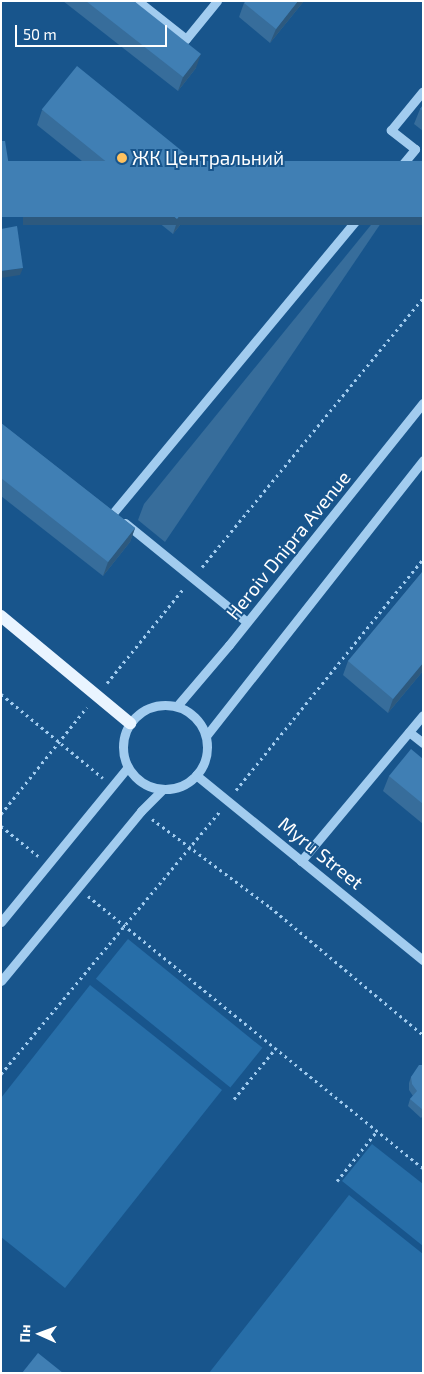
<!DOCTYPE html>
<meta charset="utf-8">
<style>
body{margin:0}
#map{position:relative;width:424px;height:1374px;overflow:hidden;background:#18558c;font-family:"Exo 2",sans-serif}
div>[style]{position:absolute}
.green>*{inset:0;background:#276ea8;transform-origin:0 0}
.path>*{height:3px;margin-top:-1.5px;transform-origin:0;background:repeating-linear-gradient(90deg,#a2ccef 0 2.5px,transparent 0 6.5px)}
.minor>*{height:9px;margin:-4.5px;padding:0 4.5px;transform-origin:4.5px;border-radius:4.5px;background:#a2ccef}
.minor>.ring{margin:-4.5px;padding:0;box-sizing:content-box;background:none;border:9px solid #a2ccef;border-radius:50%}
.major>*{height:12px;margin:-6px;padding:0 6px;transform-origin:6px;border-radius:6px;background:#e9f4ff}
.wall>*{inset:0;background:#376d9b}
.shaded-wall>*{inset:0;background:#2d597e;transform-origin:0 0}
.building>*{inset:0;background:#407fb4;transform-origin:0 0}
.dots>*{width:14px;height:14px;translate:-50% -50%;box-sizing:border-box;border:2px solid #18558c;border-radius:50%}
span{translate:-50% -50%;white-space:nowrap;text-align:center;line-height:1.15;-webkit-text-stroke:4px #18558c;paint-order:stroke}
.poi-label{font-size:19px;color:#fff}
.left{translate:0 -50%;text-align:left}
.street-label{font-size:19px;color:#fff}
.frame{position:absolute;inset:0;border:2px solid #fff;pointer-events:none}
.north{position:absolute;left:15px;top:1309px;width:50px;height:50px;-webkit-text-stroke:4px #18558c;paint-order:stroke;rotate:272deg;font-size:14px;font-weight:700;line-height:20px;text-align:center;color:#fff}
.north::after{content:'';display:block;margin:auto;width:18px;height:22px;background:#fff;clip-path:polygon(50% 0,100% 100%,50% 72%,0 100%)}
.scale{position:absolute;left:15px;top:25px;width:152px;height:22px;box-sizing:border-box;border:2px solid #fff;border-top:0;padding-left:6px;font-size:15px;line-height:18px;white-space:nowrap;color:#fff;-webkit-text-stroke:4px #18558c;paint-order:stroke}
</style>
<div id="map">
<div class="green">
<i style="left:128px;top:939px;width:173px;height:51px;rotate:39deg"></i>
<i style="clip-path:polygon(90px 985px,222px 1090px,65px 1288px,1px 1237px,1px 1098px)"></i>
<i style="clip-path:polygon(372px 1144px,423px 1184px,423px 1246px,342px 1181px)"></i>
<i style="clip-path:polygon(349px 1195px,423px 1254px,423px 1373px,209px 1373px)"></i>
</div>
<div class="path">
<i style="left:202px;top:567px;width:348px;rotate:-50.6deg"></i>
<i style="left:107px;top:683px;width:121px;rotate:-51deg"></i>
<i style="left:1px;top:694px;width:132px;rotate:39.5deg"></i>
<i style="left:236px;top:790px;width:297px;rotate:-51deg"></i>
<i style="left:1px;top:814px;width:137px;rotate:-51.2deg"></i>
<i style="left:152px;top:819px;width:147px;rotate:36.7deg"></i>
<i style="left:270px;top:907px;width:199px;rotate:39.9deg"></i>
<i style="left:1px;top:826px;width:48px;rotate:39deg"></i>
<i style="left:88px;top:896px;width:432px;rotate:39.1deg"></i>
<i style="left:1px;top:1074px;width:341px;rotate:-50.2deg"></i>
<i style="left:234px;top:1099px;width:66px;rotate:-50.5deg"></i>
<i style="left:337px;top:1181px;width:64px;rotate:-51.3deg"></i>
</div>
<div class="minor">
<i style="left:138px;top:1px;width:61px;rotate:38.4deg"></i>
<i style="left:186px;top:39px;width:49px;rotate:-50.8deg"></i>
<i style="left:113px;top:513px;width:473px;rotate:-50.3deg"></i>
<i style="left:415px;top:149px;width:31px;rotate:-142deg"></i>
<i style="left:391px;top:130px;width:50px;rotate:-50.6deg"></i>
<i style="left:125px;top:523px;width:157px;rotate:39.1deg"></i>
<i class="ring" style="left:123px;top:705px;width:75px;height:75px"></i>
<i style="left:177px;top:706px;width:80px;rotate:-49.6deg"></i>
<i style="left:229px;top:645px;width:310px;rotate:-51.3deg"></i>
<i style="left:409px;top:732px;width:18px;rotate:38deg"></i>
<i style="left:206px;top:736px;width:351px;rotate:-51.8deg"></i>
<i style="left:196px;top:775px;width:293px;rotate:39.2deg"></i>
<i style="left:301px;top:861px;width:190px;rotate:-50.1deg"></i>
<i style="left:1px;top:922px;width:200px;rotate:-50.7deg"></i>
<i style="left:1px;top:981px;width:220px;rotate:-50.5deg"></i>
<i style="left:141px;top:811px;width:31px;rotate:-45deg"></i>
</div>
<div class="major">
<i style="left:1px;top:616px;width:168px;rotate:39.7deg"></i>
</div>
<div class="wall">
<i style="clip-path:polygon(63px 1px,134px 1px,196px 68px,178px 91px)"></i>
<i style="clip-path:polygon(304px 1px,270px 43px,239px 17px,244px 3px)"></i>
<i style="clip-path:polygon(423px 105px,423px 131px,414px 124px,420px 109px)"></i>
<i style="clip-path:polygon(42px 110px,213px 175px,207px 191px,173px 234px,37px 125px)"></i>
<i style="clip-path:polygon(423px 161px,165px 542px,138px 520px,144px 504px)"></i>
<i style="clip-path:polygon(1px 423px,135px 528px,130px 542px,103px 576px,1px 496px)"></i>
<i style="clip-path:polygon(423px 571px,423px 671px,388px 713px,343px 675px,348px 661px)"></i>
<i style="clip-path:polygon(423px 759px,423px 824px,383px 791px,389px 776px)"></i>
<i style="clip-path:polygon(423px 1065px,423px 1116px,421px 1118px,408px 1106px,410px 1099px,413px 1096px,409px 1090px,409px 1083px,411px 1077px)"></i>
</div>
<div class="shaded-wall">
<i style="clip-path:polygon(298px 1px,304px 1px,270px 43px,276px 29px)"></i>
<i style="clip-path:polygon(201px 54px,196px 68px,178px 91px,183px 77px)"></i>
<i style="clip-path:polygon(213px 175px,207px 191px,173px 234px,178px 219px)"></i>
<i style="clip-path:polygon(12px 185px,9px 192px,1px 193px,1px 187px)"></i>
<i style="left:423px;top:217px;width:8px;height:400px;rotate:90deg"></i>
<i style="clip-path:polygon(23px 268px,20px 275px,1px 278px,1px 271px)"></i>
<i style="clip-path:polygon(135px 528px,130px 542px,103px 576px,108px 562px)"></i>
<i style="clip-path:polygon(423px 663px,423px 671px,388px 713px,393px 699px)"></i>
</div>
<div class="building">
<i style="clip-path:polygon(86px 1px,134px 1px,201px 54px,183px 77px)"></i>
<i style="clip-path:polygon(246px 1px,298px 1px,276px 29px,244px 3px)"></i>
<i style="left:77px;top:66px;width:174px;height:56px;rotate:39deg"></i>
<i style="clip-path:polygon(423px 105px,423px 111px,420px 109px)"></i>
<i style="clip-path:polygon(1px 141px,5px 141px,12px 185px,1px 187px)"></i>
<i style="left:423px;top:161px;width:56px;height:442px;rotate:90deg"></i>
<i style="clip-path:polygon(17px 226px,23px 268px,1px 271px,1px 229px)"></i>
<i style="clip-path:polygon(1px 423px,135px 528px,108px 562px,1px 478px)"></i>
<i style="clip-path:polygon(423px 571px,423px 663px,393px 699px,348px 661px)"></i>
<i style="clip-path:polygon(411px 749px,423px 759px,423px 804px,389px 776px)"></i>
<i style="clip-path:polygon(419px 1065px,423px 1065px,423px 1110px,410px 1099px,417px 1091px,412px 1084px,411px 1077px)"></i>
<i style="clip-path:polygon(38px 1353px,63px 1373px,22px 1373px)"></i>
</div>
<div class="dots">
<i style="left:122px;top:158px;background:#ffc25f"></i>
</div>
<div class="poi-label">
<span class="left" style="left:132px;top:158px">ЖК Центральний</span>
</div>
<div class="street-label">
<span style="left:288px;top:545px;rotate:-51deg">Heroiv Dnipra Avenue</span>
<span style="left:321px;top:853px;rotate:39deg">Myru Street</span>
</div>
<div class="frame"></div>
<div class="north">Пн</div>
<div class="scale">50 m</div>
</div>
